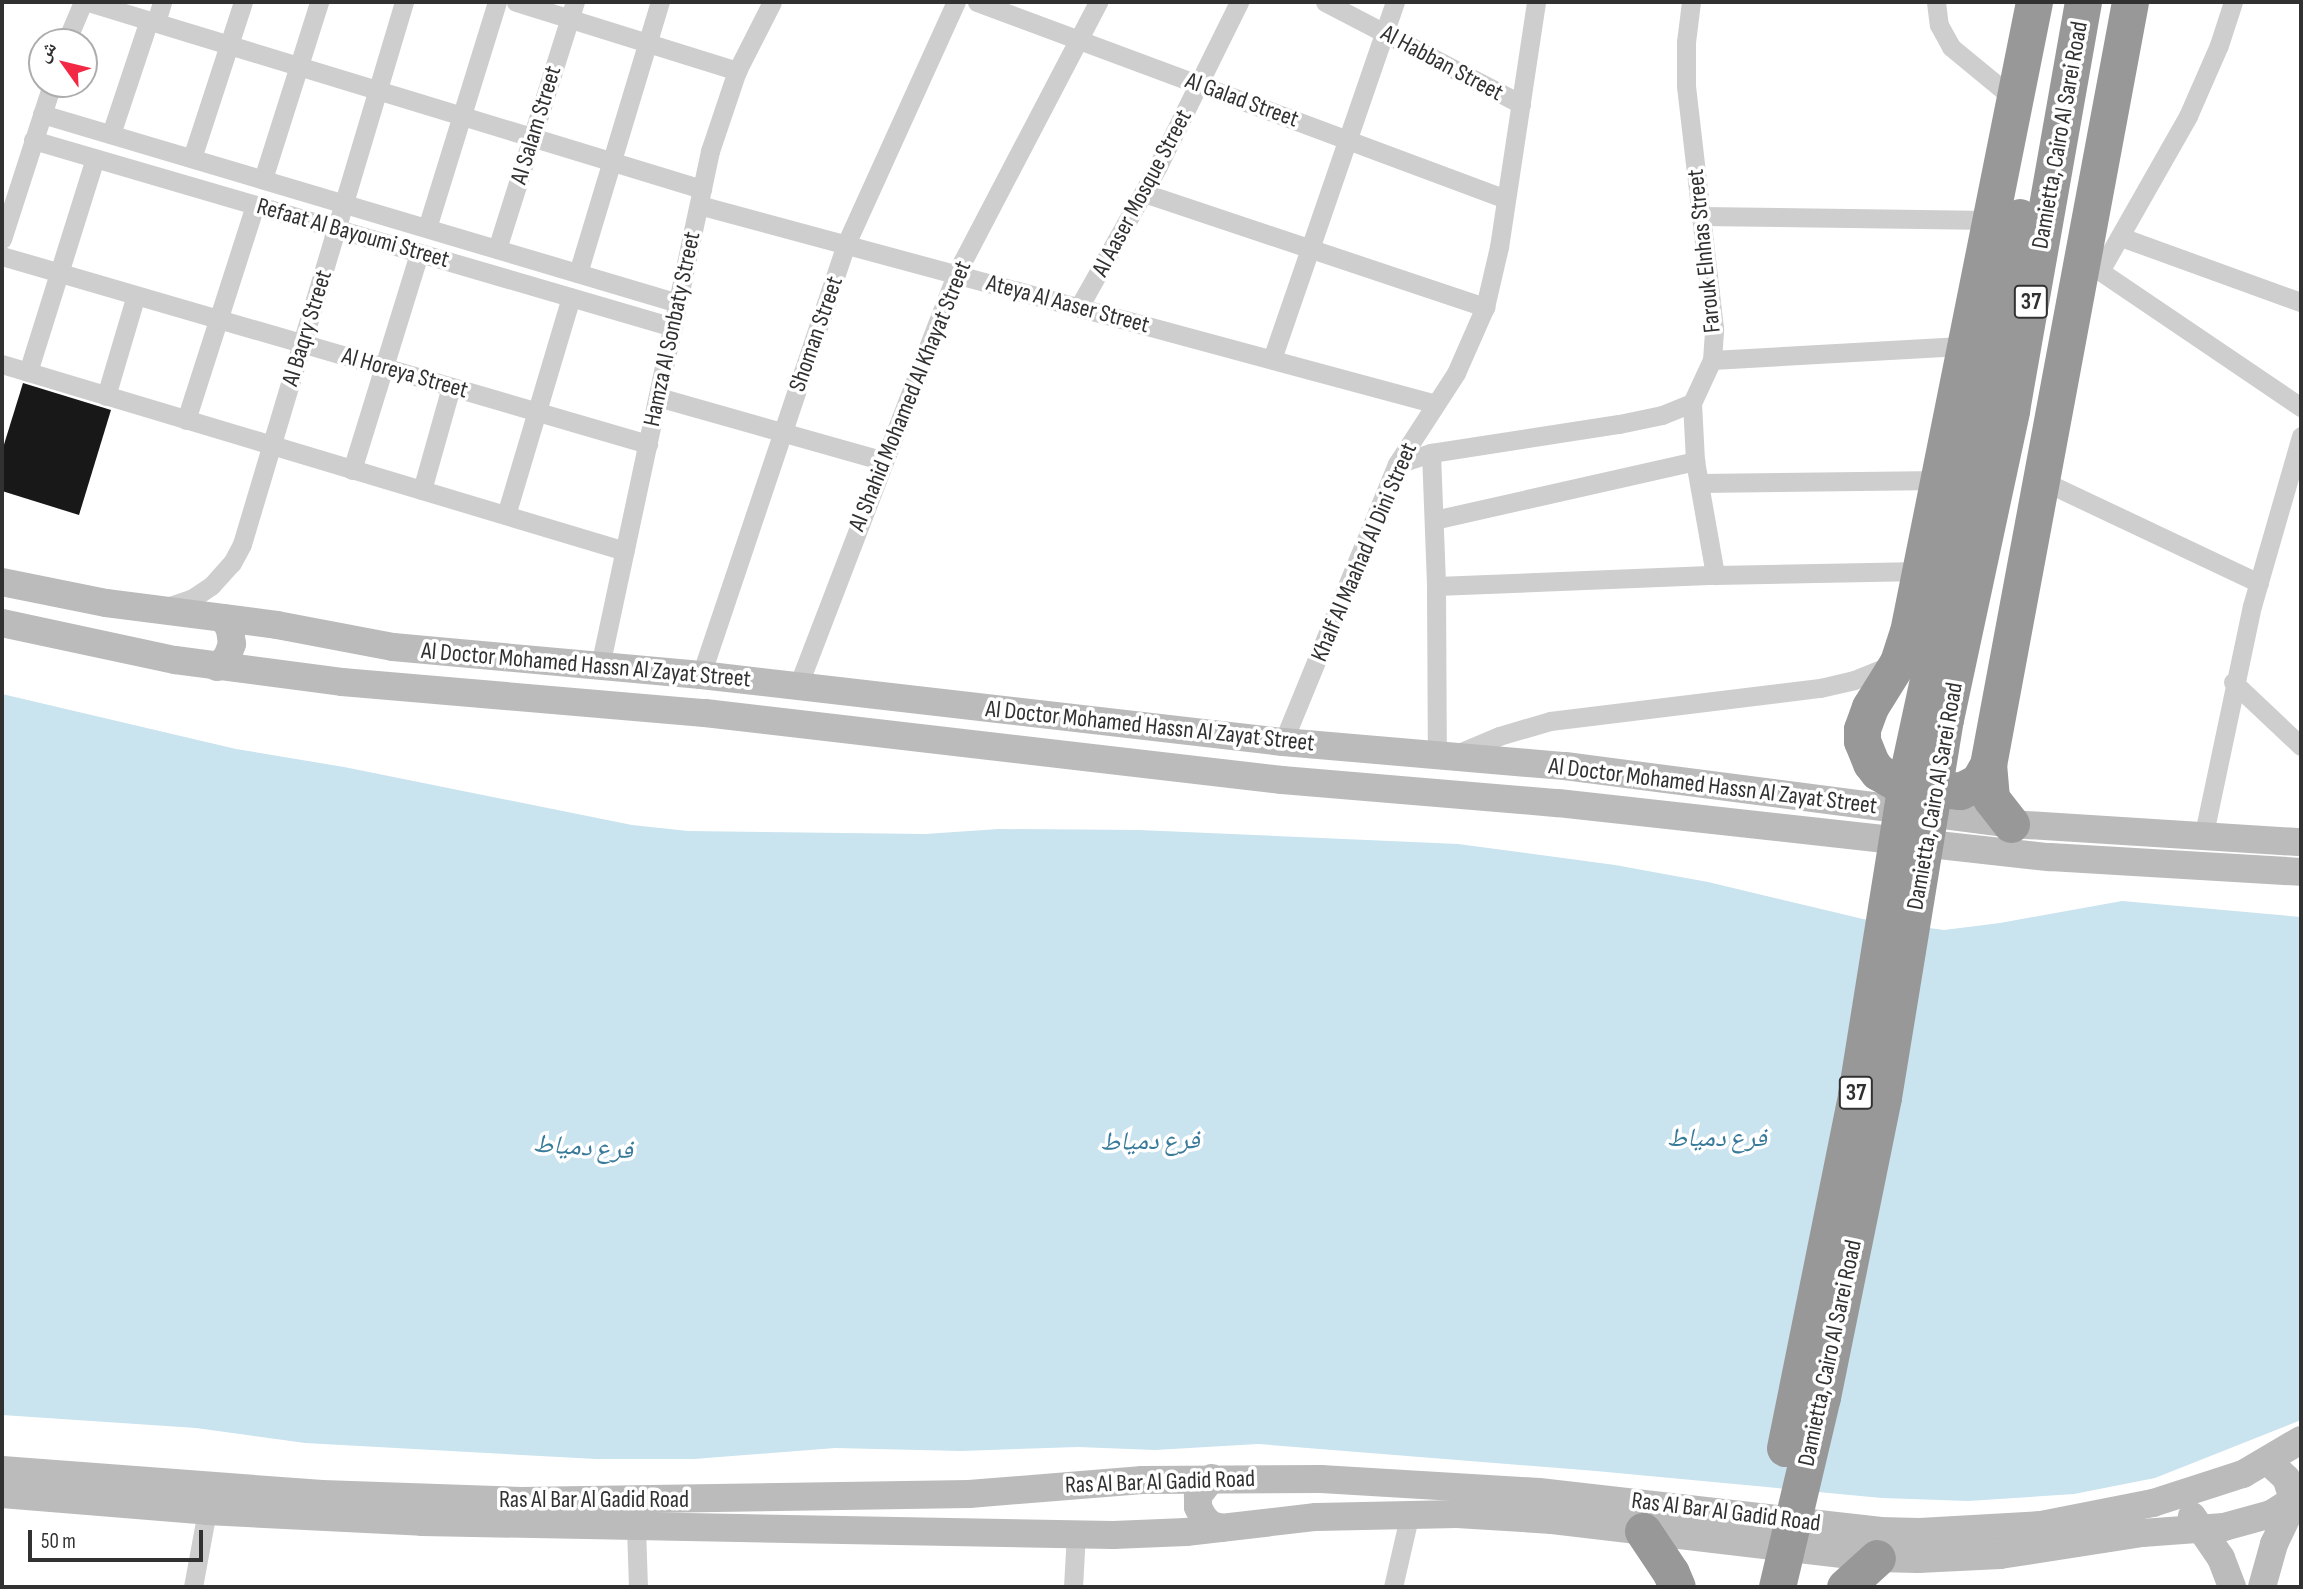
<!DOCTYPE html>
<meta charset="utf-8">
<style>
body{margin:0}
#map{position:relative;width:2303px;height:1589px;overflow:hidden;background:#fff;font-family:"Sofia Sans Condensed","Noto Naskh Arabic",sans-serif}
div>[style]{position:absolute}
.water>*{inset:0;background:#c9e3ef}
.building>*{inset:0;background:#181818}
.street>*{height:19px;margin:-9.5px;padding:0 9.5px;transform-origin:9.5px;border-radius:9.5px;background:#cecece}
.secondary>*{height:28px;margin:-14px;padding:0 14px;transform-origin:14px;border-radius:14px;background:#bbb}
.highway>*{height:37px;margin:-18.5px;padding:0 18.5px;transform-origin:18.5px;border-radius:18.5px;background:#989898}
span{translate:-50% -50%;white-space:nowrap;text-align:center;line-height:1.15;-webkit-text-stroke:7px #fff;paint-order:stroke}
.shield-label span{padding:2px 5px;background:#fff;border:2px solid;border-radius:5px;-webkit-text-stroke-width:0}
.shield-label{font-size:23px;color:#313131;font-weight:700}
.street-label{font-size:24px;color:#313131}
.water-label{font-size:26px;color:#387a9a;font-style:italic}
.frame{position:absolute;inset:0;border:4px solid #313131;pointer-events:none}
.north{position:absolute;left:28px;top:28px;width:70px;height:70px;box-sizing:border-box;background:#fff;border:2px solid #adadad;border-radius:50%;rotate:304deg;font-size:19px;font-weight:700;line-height:28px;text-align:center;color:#313131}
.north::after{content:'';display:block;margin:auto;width:24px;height:32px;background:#f22845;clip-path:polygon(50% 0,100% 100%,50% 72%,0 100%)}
.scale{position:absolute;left:28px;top:1530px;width:175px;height:32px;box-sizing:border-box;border:4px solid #313131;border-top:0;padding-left:9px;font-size:21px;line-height:24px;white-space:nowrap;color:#313131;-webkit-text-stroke:5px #fff;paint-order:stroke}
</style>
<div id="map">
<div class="water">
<i style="clip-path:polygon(2px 694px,236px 749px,344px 767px,632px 825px,688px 831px,925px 834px,999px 829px,1139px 830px,1458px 844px,1615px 865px,1708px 882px,1863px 919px,1944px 930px,2000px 923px,2122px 901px,2301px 917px,2301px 1420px,2155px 1478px,2074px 1494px,1968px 1501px,1882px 1498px,1596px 1471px,1258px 1444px,1155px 1450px,1078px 1447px,961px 1451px,835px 1448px,694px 1459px,596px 1459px,305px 1443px,196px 1428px,2px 1415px)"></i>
</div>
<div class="building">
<i style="clip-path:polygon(23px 383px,111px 410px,79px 515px,2px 491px,2px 451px)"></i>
</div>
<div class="street">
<i style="left:88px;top:2px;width:642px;rotate:16.94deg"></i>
<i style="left:516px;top:2px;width:232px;rotate:17.3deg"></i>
<i style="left:977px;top:2px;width:564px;rotate:20.43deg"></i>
<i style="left:1325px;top:2px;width:221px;rotate:27.5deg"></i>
<i style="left:1936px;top:2px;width:23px;rotate:83deg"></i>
<i style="left:1939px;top:25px;width:25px;rotate:61deg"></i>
<i style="left:1951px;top:47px;width:82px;rotate:39.5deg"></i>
<i style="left:156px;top:22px;width:21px;rotate:-73deg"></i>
<i style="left:66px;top:42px;width:43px;rotate:-67deg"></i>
<i style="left:42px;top:114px;width:663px;rotate:16.55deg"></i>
<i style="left:111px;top:134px;width:120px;rotate:-71.6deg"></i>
<i style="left:33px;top:140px;width:667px;rotate:16.29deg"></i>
<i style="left:192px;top:158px;width:164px;rotate:-71.9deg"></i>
<i style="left:263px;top:179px;width:186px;rotate:-72.4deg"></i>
<i style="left:1144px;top:193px;width:360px;rotate:18.5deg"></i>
<i style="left:699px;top:205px;width:763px;rotate:15.11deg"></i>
<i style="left:1701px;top:216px;width:290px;rotate:0.8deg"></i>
<i style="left:427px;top:228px;width:237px;rotate:-72.8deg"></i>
<i style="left:2121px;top:237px;width:191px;rotate:19.9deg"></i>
<i style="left:2px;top:239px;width:163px;rotate:-72.1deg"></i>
<i style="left:497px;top:249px;width:259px;rotate:-72.5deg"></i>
<i style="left:2px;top:256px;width:673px;rotate:16.23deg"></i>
<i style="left:2091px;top:265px;width:254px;rotate:34.1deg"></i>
<i style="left:2100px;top:271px;width:178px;rotate:-60.4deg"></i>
<i style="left:2188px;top:116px;width:77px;rotate:-66.4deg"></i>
<i style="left:2219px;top:45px;width:45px;rotate:-72deg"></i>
<i style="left:578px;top:273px;width:283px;rotate:-73.2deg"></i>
<i style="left:1079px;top:307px;width:162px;rotate:-60.7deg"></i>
<i style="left:1158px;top:166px;width:183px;rotate:-63.7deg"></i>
<i style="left:1272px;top:359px;width:378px;rotate:-71deg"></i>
<i style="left:1712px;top:360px;width:254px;rotate:-3.2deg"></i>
<i style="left:2px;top:364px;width:650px;rotate:16.71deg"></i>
<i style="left:28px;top:372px;width:224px;rotate:-72.6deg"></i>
<i style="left:106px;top:396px;width:105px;rotate:-73.5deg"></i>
<i style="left:658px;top:397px;width:235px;rotate:15.8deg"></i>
<i style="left:1692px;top:403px;width:58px;rotate:87deg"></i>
<i style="left:1695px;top:461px;width:116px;rotate:80deg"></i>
<i style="left:186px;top:420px;width:226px;rotate:-72.2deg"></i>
<i style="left:1431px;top:453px;width:133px;rotate:87.8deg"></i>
<i style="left:1436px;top:586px;width:169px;rotate:89.7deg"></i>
<i style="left:1397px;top:464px;width:36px;rotate:-18deg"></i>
<i style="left:1431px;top:453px;width:190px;rotate:-8.8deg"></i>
<i style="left:1619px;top:424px;width:44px;rotate:-11.8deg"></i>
<i style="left:1662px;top:415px;width:32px;rotate:-22deg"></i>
<i style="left:1692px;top:403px;width:47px;rotate:-65.1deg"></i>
<i style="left:1712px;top:360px;width:32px;rotate:-86deg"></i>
<i style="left:1714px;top:328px;width:244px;rotate:-96.6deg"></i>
<i style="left:1686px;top:86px;width:44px;rotate:-90deg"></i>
<i style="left:1686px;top:42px;width:40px;rotate:-82.9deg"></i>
<i style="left:352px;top:470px;width:227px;rotate:-72.8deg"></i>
<i style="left:2041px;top:480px;width:241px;rotate:25.3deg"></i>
<i style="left:1699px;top:483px;width:240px;rotate:-0.7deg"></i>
<i style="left:422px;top:490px;width:107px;rotate:-74.3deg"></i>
<i style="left:506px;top:515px;width:227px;rotate:-73.4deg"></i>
<i style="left:1434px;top:520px;width:268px;rotate:-12.7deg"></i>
<i style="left:1436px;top:586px;width:279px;rotate:-2.3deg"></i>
<i style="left:1715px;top:575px;width:206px;rotate:-1.1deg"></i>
<i style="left:164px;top:608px;width:31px;rotate:-19deg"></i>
<i style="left:193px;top:598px;width:22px;rotate:-34deg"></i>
<i style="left:211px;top:586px;width:31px;rotate:-48deg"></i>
<i style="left:232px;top:563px;width:21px;rotate:-62deg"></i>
<i style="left:242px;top:544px;width:566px;rotate:-73.36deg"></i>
<i style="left:600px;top:666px;width:527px;rotate:-77.94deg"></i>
<i style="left:710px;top:151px;width:84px;rotate:-71.4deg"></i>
<i style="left:737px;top:71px;width:77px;rotate:-63.1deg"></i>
<i style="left:701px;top:675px;width:455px;rotate:-71.4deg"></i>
<i style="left:846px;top:244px;width:266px;rotate:-65.6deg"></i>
<i style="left:2233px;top:682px;width:93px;rotate:43.3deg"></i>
<i style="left:798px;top:686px;width:441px;rotate:-69deg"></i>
<i style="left:956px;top:274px;width:307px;rotate:-62.4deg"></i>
<i style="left:1283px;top:742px;width:300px;rotate:-67.7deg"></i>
<i style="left:1397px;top:464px;width:108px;rotate:-57deg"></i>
<i style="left:1456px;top:373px;width:72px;rotate:-66.3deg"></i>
<i style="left:1485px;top:307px;width:62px;rotate:-76.9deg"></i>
<i style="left:1499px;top:247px;width:248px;rotate:-81.4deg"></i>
<i style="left:1454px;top:755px;width:49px;rotate:-22.9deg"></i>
<i style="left:1499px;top:736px;width:53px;rotate:-16.4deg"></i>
<i style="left:1550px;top:721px;width:272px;rotate:-7deg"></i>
<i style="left:1820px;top:688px;width:35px;rotate:-13deg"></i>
<i style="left:1854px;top:680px;width:40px;rotate:-22deg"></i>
<i style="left:2203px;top:838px;width:237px;rotate:-78.1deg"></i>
<i style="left:2252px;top:606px;width:177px;rotate:-73.9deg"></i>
<i style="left:636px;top:1527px;width:60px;rotate:88.1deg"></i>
<i style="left:193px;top:1587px;width:77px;rotate:-79.6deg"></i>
<i style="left:1073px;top:1587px;width:53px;rotate:-86.8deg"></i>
<i style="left:1393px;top:1587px;width:76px;rotate:-77.1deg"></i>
</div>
<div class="secondary">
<i style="left:2px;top:582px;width:106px;rotate:11.4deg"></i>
<i style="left:106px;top:603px;width:172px;rotate:7.3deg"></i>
<i style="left:277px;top:625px;width:118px;rotate:10.7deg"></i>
<i style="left:393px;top:647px;width:309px;rotate:5.2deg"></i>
<i style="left:701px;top:675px;width:586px;rotate:6.57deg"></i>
<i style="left:1283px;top:742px;width:283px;rotate:4.9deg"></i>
<i style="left:1565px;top:766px;width:450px;rotate:7.4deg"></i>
<i style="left:2011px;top:824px;width:291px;rotate:3.6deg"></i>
<i style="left:2px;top:623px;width:177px;rotate:12.1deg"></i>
<i style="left:175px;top:660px;width:168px;rotate:7.5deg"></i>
<i style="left:342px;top:682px;width:364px;rotate:4.9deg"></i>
<i style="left:705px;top:713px;width:581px;rotate:6.62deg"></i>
<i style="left:1282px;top:780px;width:277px;rotate:4.8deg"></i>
<i style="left:1558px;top:803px;width:495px;rotate:6.3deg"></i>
<i style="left:2050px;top:857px;width:251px;rotate:3.4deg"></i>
<i style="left:217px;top:667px;width:14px;rotate:-45deg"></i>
<i style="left:227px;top:657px;width:14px;rotate:-69deg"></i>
<i style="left:232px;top:644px;width:15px;rotate:-98deg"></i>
<i style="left:230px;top:629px;width:13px;rotate:-122deg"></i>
<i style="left:2px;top:1470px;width:321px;rotate:4.3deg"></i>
<i style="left:322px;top:1494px;width:199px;rotate:2deg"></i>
<i style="left:521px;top:1501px;width:448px;rotate:-0.9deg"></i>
<i style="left:969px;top:1494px;width:174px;rotate:-4.6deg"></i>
<i style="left:1142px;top:1480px;width:179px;rotate:-0.3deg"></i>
<i style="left:1321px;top:1479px;width:218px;rotate:3.4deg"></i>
<i style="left:1539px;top:1492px;width:342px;rotate:6.5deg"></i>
<i style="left:1879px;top:1531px;width:41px;rotate:1.4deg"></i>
<i style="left:1920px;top:1532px;width:121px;rotate:-3.3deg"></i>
<i style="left:2041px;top:1525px;width:114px;rotate:-11.1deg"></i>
<i style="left:2153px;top:1503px;width:95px;rotate:-17.9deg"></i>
<i style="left:2243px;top:1474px;width:67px;rotate:-30.4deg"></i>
<i style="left:1212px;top:1478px;width:23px;rotate:128deg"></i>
<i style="left:1198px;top:1496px;width:11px;rotate:90deg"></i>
<i style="left:1198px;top:1507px;width:11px;rotate:63deg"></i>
<i style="left:1203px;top:1517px;width:11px;rotate:45deg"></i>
<i style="left:1211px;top:1525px;width:11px;rotate:15deg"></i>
<i style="left:2px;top:1494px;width:206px;rotate:4.7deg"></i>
<i style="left:207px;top:1511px;width:215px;rotate:2.9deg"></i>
<i style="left:422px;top:1522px;width:691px;rotate:1.08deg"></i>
<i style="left:1113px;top:1535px;width:73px;rotate:-2.4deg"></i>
<i style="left:1186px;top:1532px;width:131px;rotate:-6.6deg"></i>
<i style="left:1316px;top:1517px;width:141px;rotate:-1.2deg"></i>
<i style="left:1457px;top:1514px;width:95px;rotate:3.6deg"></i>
<i style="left:1552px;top:1520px;width:327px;rotate:6.7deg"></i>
<i style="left:1877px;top:1558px;width:41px;rotate:1.4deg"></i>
<i style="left:1918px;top:1559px;width:82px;rotate:-2.8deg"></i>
<i style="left:2000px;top:1555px;width:144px;rotate:-8.8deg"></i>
<i style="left:2142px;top:1533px;width:82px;rotate:-4.2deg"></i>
<i style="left:2224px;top:1527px;width:49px;rotate:-15.5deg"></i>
<i style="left:2271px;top:1514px;width:36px;rotate:-32deg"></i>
<i style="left:2192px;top:1516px;width:51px;rotate:55.4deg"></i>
<i style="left:2221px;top:1558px;width:31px;rotate:69deg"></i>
<i style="left:2262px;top:1587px;width:45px;rotate:-74.4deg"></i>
<i style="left:2274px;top:1544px;width:47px;rotate:-64.5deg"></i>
<i style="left:2294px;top:1502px;width:25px;rotate:-108deg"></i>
<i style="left:2286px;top:1478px;width:25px;rotate:-137deg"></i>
</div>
<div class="highway">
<i style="left:1988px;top:765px;width:20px;rotate:120deg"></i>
<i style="left:1978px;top:782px;width:20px;rotate:153deg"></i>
<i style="left:1960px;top:791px;width:61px;rotate:-173.5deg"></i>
<i style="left:1899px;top:784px;width:24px;rotate:-150deg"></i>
<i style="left:1878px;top:772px;width:11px;rotate:-128deg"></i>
<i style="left:1871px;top:763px;width:24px;rotate:-112deg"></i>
<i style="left:1862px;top:741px;width:12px;rotate:-90deg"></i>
<i style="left:1862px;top:729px;width:23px;rotate:-70deg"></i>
<i style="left:1870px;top:707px;width:53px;rotate:-58.1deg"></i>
<i style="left:1898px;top:662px;width:32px;rotate:-72deg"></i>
<i style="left:1908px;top:632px;width:642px;rotate:-78.69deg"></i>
<i style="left:2011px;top:824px;width:33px;rotate:-128deg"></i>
<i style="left:1991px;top:798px;width:33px;rotate:-95deg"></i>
<i style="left:1988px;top:765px;width:776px;rotate:-79.46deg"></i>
<i style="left:1785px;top:1448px;width:360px;rotate:-78.6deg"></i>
<i style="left:1856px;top:1095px;width:327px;rotate:-80.9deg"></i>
<i style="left:1908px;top:772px;width:180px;rotate:-77.8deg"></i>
<i style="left:1946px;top:596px;width:386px;rotate:-79deg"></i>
<i style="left:1643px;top:1531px;width:50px;rotate:56.3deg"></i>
<i style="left:1671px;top:1573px;width:15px;rotate:67deg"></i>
<i style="left:1777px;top:1587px;width:195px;rotate:-76.7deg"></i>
<i style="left:1822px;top:1397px;width:306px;rotate:-78.5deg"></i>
<i style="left:1883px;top:1097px;width:383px;rotate:-80.7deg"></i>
<i style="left:1945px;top:719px;width:316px;rotate:-77.9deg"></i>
<i style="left:2011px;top:410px;width:414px;rotate:-80deg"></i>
<i style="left:1845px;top:1587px;width:43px;rotate:-42.2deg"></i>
</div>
<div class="shield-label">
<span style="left:2031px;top:302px">37</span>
<span style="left:1856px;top:1093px">37</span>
</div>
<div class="street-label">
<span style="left:1442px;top:63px;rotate:28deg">Al Habban Street</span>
<span style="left:1242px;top:100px;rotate:20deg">Al Galad Street</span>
<span style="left:536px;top:125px;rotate:-73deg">Al Salam Street</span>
<span style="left:2060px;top:135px;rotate:-80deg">Damietta, Cairo Al Sarei Road</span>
<span style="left:1142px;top:193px;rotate:-62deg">Al Aaser Mosque Street</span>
<span style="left:353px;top:233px;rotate:16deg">Refaat Al Bayoumi Street</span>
<span style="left:1704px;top:251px;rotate:-96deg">Farouk Elnhas Street</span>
<span style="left:1068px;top:304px;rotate:15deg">Ateya Al Aaser Street</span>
<span style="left:307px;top:328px;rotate:-73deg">Al Baqry Street</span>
<span style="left:672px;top:329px;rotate:-78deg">Hamza Al Sonbaty Street</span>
<span style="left:816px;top:334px;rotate:-71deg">Shoman Street</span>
<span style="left:405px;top:373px;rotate:16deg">Al Horeya Street</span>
<span style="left:910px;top:396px;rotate:-68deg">Al Shahid Mohamed Al Khayat Street</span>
<span style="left:1364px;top:552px;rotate:-67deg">Khalf Al Maahad Al Dini Street</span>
<span style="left:586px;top:665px;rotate:5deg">Al Doctor Mohamed Hassn Al Zayat Street</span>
<span style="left:1150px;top:726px;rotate:6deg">Al Doctor Mohamed Hassn Al Zayat Street</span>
<span style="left:1713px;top:786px;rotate:7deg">Al Doctor Mohamed Hassn Al Zayat Street</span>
<span style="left:1935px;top:796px;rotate:-80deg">Damietta, Cairo Al Sarei Road</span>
<span style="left:1830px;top:1353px;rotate:-78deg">Damietta, Cairo Al Sarei Road</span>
<span style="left:1160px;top:1482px;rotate:-2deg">Ras Al Bar Al Gadid Road</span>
<span style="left:594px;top:1500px">Ras Al Bar Al Gadid Road</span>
<span style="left:1726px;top:1512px;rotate:7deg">Ras Al Bar Al Gadid Road</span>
</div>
<div class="water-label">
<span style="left:1717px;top:1139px">فرع دمياط</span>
<span style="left:1150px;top:1142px;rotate:-1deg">فرع دمياط</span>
<span style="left:583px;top:1148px;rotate:4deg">فرع دمياط</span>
</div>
<div class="frame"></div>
<div class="north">ش</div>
<div class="scale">50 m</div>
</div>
